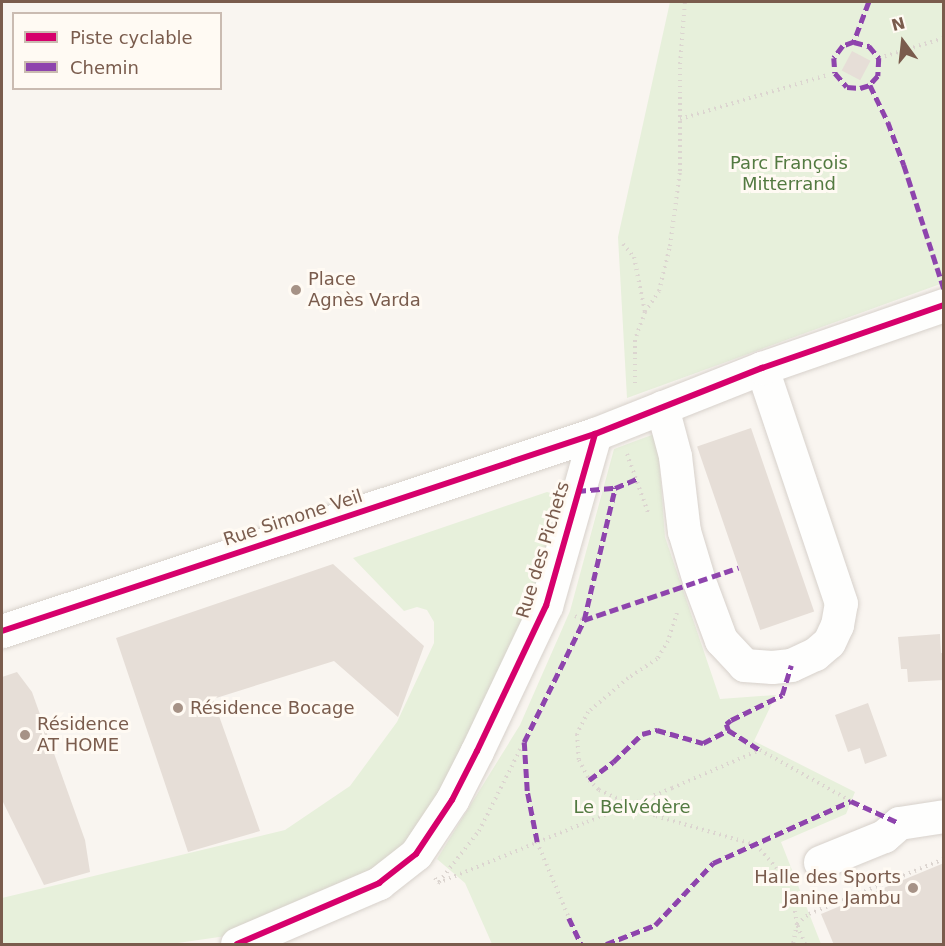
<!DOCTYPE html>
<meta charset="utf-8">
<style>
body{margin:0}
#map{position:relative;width:945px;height:946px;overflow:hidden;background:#f9f5f0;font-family:"DejaVu Sans",sans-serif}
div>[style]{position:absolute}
.green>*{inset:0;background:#e7f0db}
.building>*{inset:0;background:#e6ded7;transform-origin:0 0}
.path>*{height:4px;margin-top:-2px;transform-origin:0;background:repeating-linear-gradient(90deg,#dcd5d0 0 1.5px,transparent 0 6px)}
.roads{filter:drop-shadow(0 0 2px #d7d1cb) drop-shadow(0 0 2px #d7d1cb)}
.minor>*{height:33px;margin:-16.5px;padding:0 16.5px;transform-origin:16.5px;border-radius:16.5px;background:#fefefd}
.path-bridge>*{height:4px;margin-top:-2px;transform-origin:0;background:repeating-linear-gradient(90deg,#dcd5d0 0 1.5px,transparent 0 6px)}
.quiet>*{height:4.5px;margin-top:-2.25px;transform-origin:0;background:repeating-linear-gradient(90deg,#8e44ad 0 9px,transparent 0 13.5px)}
.cycleway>*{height:6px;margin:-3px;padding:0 3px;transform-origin:3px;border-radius:3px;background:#d6006c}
.dots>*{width:16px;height:16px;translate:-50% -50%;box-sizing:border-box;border:3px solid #fffaf3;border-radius:50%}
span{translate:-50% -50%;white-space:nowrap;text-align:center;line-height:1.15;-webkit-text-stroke:6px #fffaf3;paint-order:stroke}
.park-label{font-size:18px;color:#537a41}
.poi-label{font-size:18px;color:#7a5c4d}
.left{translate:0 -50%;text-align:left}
.right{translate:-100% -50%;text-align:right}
.street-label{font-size:18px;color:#7a5c4d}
.frame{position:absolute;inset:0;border:3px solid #7a5c4d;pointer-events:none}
.legend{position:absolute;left:12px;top:12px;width:210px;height:78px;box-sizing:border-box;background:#fffaf3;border:2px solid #cabbb1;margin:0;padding:8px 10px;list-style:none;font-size:18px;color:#7a5c4d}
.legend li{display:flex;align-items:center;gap:12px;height:30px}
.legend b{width:30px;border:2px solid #cabbb1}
.north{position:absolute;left:873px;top:12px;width:60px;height:60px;-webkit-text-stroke:4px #fffaf3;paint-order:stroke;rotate:345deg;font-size:16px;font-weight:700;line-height:24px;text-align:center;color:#7a5c4d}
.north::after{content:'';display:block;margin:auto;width:21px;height:27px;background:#7a5c4d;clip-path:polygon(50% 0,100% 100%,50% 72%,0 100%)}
</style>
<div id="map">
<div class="green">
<i style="clip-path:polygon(670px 2px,943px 2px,943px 283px,627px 398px,618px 237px)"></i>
<i style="clip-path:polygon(657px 433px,665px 537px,720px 699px,776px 695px,754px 741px,855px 792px,846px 814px,781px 842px,821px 944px,492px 944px,465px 883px,437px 859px,520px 725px,570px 611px,614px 449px)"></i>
<i style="clip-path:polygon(547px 492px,558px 495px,535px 600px,454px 768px,395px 858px,226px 936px,171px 944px,2px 944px,2px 898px,285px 830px,350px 786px,397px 722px,434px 643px,434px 622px,427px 610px,417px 607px,404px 611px,353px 558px)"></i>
</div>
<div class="building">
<i style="left:852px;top:51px;width:21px;height:22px;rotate:28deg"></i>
<i style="left:751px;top:428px;width:194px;height:57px;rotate:71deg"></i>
<i style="clip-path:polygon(333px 564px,424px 646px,398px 717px,334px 661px,213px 699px,260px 831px,188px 852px,116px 638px)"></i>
<i style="clip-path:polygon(940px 634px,941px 653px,944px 653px,944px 680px,908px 682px,907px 669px,901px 669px,898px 637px)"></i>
<i style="clip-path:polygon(17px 672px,32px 692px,85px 840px,90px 872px,44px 885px,2px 800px,2px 677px)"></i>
<i style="clip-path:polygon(868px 703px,887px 756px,865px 764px,860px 748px,848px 752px,835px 715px)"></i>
<i style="clip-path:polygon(944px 863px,944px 945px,834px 945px,821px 914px)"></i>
</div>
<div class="path">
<i style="left:879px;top:58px;width:68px;rotate:-17.1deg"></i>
<i style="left:680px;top:119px;width:154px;rotate:-16.6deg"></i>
<i style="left:623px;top:244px;width:17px;rotate:50deg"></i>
<i style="left:634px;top:257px;width:56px;rotate:78.7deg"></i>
<i style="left:645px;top:312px;width:30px;rotate:110deg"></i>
<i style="left:635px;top:340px;width:46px;rotate:90deg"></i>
<i style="left:645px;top:312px;width:25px;rotate:-56deg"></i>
<i style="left:659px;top:291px;width:46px;rotate:-76.3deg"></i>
<i style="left:670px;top:246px;width:76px;rotate:-82.4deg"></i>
<i style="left:680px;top:171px;width:107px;rotate:-90deg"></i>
<i style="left:680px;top:64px;width:62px;rotate:-85.4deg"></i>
<i style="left:627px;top:454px;width:65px;rotate:70.2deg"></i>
<i style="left:677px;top:613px;width:29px;rotate:108deg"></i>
<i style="left:668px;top:641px;width:21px;rotate:121deg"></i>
<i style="left:657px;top:659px;width:35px;rotate:147deg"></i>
<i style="left:628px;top:678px;width:52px;rotate:139.6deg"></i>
<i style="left:588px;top:712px;width:25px;rotate:117deg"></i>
<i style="left:577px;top:734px;width:26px;rotate:86deg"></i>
<i style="left:579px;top:760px;width:22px;rotate:63deg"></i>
<i style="left:589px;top:780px;width:14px;rotate:45deg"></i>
<i style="left:599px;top:790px;width:63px;rotate:24.5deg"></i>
<i style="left:656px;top:816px;width:104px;rotate:16.2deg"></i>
<i style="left:756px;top:845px;width:30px;rotate:48deg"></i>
<i style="left:776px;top:867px;width:42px;rotate:64.7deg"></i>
<i style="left:794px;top:905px;width:19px;rotate:81deg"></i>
<i style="left:797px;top:924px;width:20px;rotate:101deg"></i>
<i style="left:575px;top:616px;width:10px;rotate:24deg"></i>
<i style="left:672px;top:788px;width:96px;rotate:-23.4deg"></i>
<i style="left:760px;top:750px;width:104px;rotate:29.3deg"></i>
<i style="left:537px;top:842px;width:82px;rotate:67.2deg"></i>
<i style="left:435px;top:878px;width:6px;rotate:59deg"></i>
<i style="left:438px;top:883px;width:161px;rotate:-22.3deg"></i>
<i style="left:439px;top:882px;width:65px;rotate:-51.9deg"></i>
<i style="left:479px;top:831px;width:100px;rotate:-63.2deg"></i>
<i style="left:805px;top:944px;width:22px;rotate:-112deg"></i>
<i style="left:797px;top:924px;width:16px;rotate:-40deg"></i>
<i style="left:809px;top:914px;width:146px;rotate:-22.2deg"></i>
</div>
<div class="roads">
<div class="minor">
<i style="left:662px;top:407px;width:51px;rotate:75.1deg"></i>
<i style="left:675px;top:456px;width:76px;rotate:83.2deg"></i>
<i style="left:684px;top:531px;width:52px;rotate:73.3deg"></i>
<i style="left:699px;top:581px;width:63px;rotate:69.6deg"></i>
<i style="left:721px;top:640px;width:34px;rotate:47deg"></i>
<i style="left:744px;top:665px;width:28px;rotate:4deg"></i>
<i style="left:772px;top:667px;width:19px;rotate:-6deg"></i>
<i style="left:791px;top:665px;width:26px;rotate:-25deg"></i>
<i style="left:815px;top:654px;width:18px;rotate:-41deg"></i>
<i style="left:829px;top:642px;width:19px;rotate:-65deg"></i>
<i style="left:837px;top:625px;width:22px;rotate:-80deg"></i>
<i style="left:841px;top:603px;width:248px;rotate:-108.6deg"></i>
<i style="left:2px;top:631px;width:625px;rotate:-18.38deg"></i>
<i style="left:595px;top:434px;width:180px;rotate:-21.6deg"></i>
<i style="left:762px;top:368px;width:193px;rotate:-19.1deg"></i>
<i style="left:820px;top:862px;width:69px;rotate:-22.1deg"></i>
<i style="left:884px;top:836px;width:20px;rotate:-41deg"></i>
<i style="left:899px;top:823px;width:46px;rotate:-8.8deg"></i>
<i style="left:237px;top:944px;width:155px;rotate:-23.2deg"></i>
<i style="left:379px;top:883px;width:47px;rotate:-38.1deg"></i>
<i style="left:416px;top:854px;width:65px;rotate:-56.3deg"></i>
<i style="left:452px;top:800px;width:55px;rotate:-63deg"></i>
<i style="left:477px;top:751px;width:161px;rotate:-64.6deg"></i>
<i style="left:546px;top:606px;width:179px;rotate:-74.1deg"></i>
</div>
</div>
<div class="path-bridge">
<i style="left:587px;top:822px;width:92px;rotate:-21.8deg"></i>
</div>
<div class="quiet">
<i style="left:869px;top:2px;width:43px;rotate:110.6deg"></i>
<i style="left:854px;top:42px;width:12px;rotate:160deg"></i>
<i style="left:843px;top:46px;width:15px;rotate:127deg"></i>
<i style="left:834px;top:58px;width:15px;rotate:86deg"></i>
<i style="left:835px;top:73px;width:18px;rotate:49deg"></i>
<i style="left:847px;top:87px;width:13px;rotate:4deg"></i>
<i style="left:860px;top:88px;width:10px;rotate:-17deg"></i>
<i style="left:870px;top:85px;width:41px;rotate:64.1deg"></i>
<i style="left:888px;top:122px;width:46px;rotate:69.6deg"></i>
<i style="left:904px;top:165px;width:130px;rotate:72.1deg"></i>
<i style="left:854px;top:42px;width:16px;rotate:15deg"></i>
<i style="left:869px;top:46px;width:16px;rotate:50deg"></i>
<i style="left:879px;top:58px;width:18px;rotate:93deg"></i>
<i style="left:878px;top:76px;width:12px;rotate:132deg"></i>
<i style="left:577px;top:491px;width:38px;rotate:-5deg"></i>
<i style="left:615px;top:488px;width:23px;rotate:-23deg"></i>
<i style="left:584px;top:620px;width:163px;rotate:-18.7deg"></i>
<i style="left:728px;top:730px;width:6px;rotate:-108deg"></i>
<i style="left:726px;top:724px;width:6px;rotate:-39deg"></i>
<i style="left:731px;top:720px;width:57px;rotate:-26.1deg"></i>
<i style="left:782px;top:695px;width:31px;rotate:-73deg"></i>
<i style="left:589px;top:780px;width:30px;rotate:-37deg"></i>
<i style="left:613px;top:762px;width:40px;rotate:-44deg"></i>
<i style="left:642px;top:734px;width:16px;rotate:-15deg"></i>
<i style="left:657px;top:730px;width:48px;rotate:15.8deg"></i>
<i style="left:703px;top:743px;width:28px;rotate:-27deg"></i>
<i style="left:728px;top:730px;width:38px;rotate:32deg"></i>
<i style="left:537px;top:842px;width:52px;rotate:-101.1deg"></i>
<i style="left:527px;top:791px;width:49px;rotate:-93.5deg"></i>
<i style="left:524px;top:742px;width:136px;rotate:-63.8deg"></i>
<i style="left:584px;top:620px;width:136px;rotate:-76.8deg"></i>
<i style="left:569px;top:918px;width:29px;rotate:65deg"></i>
<i style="left:606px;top:944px;width:53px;rotate:-21.2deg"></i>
<i style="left:655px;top:925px;width:85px;rotate:-46.9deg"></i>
<i style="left:713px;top:863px;width:151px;rotate:-24.2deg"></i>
<i style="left:851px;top:801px;width:53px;rotate:24.6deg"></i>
</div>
<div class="cycleway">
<i style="left:2px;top:631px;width:625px;rotate:-18.38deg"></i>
<i style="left:595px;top:434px;width:180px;rotate:-21.6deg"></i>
<i style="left:762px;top:368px;width:193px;rotate:-19.1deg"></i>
<i style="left:237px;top:944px;width:155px;rotate:-23.2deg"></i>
<i style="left:379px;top:883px;width:47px;rotate:-38.1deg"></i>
<i style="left:416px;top:854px;width:65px;rotate:-56.3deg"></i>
<i style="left:452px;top:800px;width:55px;rotate:-63deg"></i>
<i style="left:477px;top:751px;width:161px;rotate:-64.6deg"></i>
<i style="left:546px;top:606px;width:179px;rotate:-74.1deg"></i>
</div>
<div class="dots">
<i style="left:296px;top:290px;background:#a69286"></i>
<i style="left:178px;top:708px;background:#a69286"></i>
<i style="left:25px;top:735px;background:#a69286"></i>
<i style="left:913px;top:888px;background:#a69286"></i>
</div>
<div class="park-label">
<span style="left:789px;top:174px">Parc François<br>Mitterrand</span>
<span style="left:632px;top:807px">Le Belvédère</span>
</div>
<div class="poi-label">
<span class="left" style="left:308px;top:290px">Place<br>Agnès Varda</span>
<span class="left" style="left:190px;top:708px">Résidence Bocage</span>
<span class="left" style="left:37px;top:735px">Résidence<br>AT HOME</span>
<span class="right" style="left:901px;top:888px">Halle des Sports<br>Janine Jambu</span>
</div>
<div class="street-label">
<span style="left:293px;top:518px;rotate:-18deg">Rue Simone Veil</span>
<span style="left:543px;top:550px;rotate:-73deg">Rue des Pichets</span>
</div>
<div class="frame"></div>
<ul class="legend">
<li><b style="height:8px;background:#d6006c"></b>Piste cyclable</li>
<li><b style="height:8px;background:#8e44ad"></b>Chemin</li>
</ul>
<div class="north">N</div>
</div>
